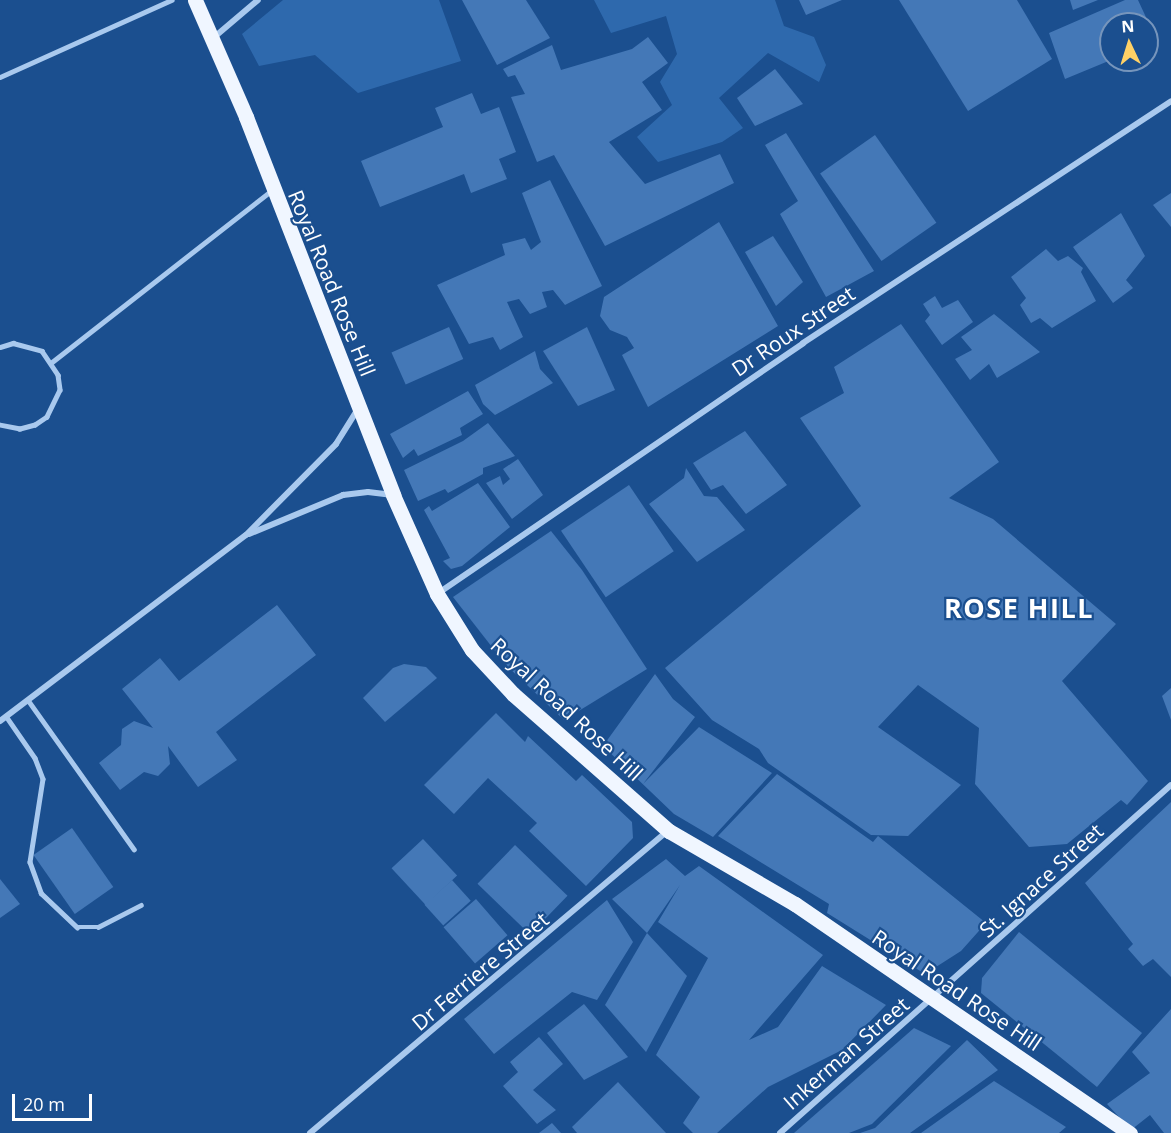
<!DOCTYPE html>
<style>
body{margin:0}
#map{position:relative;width:1171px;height:1133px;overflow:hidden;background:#1b4f8f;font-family:"Open Sans",sans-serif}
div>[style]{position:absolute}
.green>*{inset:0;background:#2e69ad}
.building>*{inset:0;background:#4478b7;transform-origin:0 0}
.service>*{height:4.5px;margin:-2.25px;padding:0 2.25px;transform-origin:2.25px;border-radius:2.25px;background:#a9c9ee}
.minor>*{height:6px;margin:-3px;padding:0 3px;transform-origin:3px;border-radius:3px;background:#a9c9ee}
.primary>*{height:15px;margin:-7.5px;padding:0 7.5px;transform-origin:7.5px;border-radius:7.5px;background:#f0f6ff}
span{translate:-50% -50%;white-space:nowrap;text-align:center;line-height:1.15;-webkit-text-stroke:4.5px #1b4f8f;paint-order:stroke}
.street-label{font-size:21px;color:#fff}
.district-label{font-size:27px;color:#fff;font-weight:700;letter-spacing:1.5px}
.north{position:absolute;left:1099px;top:12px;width:60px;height:60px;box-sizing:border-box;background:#1b4f8f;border:2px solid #7695bc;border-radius:50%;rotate:356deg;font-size:16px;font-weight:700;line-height:24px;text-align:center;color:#fff}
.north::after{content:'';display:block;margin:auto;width:21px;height:27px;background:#ffd166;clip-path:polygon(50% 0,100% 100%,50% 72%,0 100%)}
.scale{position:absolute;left:12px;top:1094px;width:80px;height:27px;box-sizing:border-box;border:3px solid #fff;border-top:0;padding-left:8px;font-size:18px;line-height:21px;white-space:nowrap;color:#fff;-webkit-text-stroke:4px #1b4f8f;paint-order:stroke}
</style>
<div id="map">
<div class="green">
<i style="clip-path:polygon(283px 0,439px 0,461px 61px,358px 93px,315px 55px,259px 66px,242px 34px)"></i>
<i style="clip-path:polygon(594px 0,775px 0,784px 26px,814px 37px,826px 65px,819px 82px,768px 53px,719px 98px,743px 128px,722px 142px,658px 162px,637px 137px,672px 105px,660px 82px,677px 54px,666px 16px,611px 33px)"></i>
</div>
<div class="building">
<i style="clip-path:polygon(462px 0,526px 0,550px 38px,497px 65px)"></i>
<i style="clip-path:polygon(799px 0,842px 0,806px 15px)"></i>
<i style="clip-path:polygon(899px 0,1017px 0,1052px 59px,968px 111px)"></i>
<i style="clip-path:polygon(1070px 0,1098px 0,1073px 10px)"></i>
<i style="clip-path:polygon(1125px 0,1138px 0,1157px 41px,1147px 45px,1147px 24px,1111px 24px,1111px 60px,1065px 79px,1049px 33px)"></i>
<i style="clip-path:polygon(648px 37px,668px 63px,642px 82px,662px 110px,609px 142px,645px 184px,720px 154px,734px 183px,605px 246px,554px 155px,537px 162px,511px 97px,525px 94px,515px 75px,508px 77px,503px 69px,552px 45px,561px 70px,632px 49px)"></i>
<i style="clip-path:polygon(775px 69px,803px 104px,755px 126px,737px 98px)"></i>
<i style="clip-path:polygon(472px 93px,481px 114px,499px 107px,516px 152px,499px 159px,507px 179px,471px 193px,464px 174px,380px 207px,361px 161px,443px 127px,435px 108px)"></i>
<i style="clip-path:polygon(786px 133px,874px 271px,826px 297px,780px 214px,798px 201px,765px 145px)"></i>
<i style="left:875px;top:135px;width:107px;height:67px;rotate:55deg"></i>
<i style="clip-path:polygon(550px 180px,602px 286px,565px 305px,553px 290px,542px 292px,547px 307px,530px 314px,519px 299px,507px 302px,523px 337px,500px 350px,493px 337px,469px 344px,437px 285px,505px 255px,502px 244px,525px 238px,531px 250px,541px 242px,522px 193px)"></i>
<i style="clip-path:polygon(1171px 193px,1171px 227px,1153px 205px)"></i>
<i style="clip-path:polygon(1121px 213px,1145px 256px,1126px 280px,1133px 288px,1113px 303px,1073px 247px)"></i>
<i style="clip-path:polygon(719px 222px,778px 326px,648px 407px,622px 355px,634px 348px,627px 337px,610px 330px,600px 316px,604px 297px)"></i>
<i style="clip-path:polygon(773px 236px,803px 282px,776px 306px,745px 252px)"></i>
<i style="clip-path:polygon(1046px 249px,1058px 261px,1068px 256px,1083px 268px,1081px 272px,1096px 301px,1052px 328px,1040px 318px,1031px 323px,1020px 305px,1026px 298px,1011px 277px)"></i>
<i style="clip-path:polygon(935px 296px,942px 308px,958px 300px,973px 322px,942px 345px,925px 321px,930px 315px,923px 304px)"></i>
<i style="clip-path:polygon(994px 314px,1040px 352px,997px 378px,989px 364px,970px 380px,955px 359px,972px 350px,961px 337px)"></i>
<i style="clip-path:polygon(901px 324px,999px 462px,949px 498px,993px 519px,1116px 624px,1062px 681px,1148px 781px,1127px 805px,1121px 800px,1067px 844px,1029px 847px,975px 784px,979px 728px,918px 685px,878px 727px,961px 785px,908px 836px,871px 835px,768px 763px,759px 749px,712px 720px,665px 668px,861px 506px,800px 418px,844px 393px,834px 367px)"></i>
<i style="left:449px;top:327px;width:35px;height:63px;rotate:66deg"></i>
<i style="clip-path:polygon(587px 327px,615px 390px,578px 406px,543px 351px)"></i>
<i style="clip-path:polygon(535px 351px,540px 369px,553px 383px,495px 415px,483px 404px,475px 385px)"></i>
<i style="clip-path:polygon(468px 391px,483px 414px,460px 428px,462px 435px,418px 456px,414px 449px,403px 458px,390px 434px)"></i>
<i style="clip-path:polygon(488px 423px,515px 456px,483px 468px,483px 474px,448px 493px,445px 489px,418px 501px,404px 470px,463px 441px)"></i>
<i style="clip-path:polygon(745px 431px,787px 485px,746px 514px,723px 485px,711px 490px,693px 463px)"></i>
<i style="clip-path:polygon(518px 459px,543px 495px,512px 519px,486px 483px,500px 476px,503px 485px,510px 479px,503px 469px)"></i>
<i style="clip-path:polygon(686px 468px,704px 496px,717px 497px,745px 530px,697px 562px,649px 504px,684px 478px)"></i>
<i style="clip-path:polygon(478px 483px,510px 527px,462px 566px,451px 569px,443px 561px,450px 558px,424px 510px,429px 506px,432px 511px)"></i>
<i style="left:629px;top:485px;width:80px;height:82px;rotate:56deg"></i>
<i style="clip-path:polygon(551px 531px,582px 570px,647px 669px,564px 720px,506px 665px,453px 597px)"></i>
<i style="clip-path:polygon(277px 605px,316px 655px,216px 732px,237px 760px,198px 787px,168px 746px,170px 764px,158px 776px,144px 772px,120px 790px,99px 763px,121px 745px,122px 729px,134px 721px,153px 728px,122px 689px,160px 658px,179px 681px)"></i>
<i style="clip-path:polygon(404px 664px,426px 667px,437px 678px,385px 722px,363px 698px,393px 668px)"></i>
<i style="clip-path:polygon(655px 674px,673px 699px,695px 717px,643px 784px,699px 727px,772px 773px,713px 837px,674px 814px,603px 746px)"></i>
<i style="clip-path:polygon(1171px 688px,1171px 720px,1162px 696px)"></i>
<i style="clip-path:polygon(496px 713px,525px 742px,528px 736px,576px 781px,582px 775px,632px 822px,633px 838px,586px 886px,529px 831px,537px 823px,488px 778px,454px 814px,424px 785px)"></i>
<i style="clip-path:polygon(777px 774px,873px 842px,878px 836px,986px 923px,961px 951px,925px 974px,827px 913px,829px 904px,718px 836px)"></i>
<i style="clip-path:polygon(1171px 802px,1171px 977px,1153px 959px,1143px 966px,1128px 949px,1133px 944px,1085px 883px)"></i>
<i style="left:72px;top:828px;width:72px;height:47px;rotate:55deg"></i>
<i style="left:423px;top:839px;width:50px;height:43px;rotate:47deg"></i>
<i style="left:515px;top:845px;width:73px;height:54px;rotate:44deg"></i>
<i style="clip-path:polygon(666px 859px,685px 876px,699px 866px,823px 955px,749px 1040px,778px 1027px,822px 966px,886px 1005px,842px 1050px,768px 1087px,717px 1133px,693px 1133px,683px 1123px,700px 1097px,656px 1055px,708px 958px,658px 922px,680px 885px,647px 933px,612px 899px)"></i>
<i style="clip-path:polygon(0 879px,20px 904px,0 918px)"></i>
<i style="left:452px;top:880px;width:28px;height:37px;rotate:48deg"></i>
<i style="left:476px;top:899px;width:48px;height:43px;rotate:49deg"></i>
<i style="clip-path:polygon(607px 900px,633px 942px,597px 1000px,572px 992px,494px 1054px,464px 1019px)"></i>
<i style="clip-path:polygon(1019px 932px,1142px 1033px,1097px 1087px,981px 993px,982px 978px)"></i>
<i style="clip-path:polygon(647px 933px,687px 976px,646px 1052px,605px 1005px)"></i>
<i style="clip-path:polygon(584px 1004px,628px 1057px,584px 1080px,547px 1033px)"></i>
<i style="clip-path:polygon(1171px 1009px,1171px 1133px,1164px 1133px,1150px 1115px,1131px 1130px,1107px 1104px,1150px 1073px,1132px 1052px)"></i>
<i style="clip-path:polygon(914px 1028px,951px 1046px,872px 1124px,849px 1133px,794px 1133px)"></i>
<i style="clip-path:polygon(539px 1037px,563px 1064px,533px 1090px,556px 1110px,537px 1124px,503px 1086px,518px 1072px,510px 1062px)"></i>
<i style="clip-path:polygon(967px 1040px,998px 1070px,910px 1133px,860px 1133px,875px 1128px)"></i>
<i style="clip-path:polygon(994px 1081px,1066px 1127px,1059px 1133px,921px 1133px)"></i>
<i style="clip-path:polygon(618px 1082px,666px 1133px,577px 1133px,572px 1127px)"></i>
<i style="clip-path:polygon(552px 1123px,561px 1133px,539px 1133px)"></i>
</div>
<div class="service">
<i style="left:0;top:77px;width:188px;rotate:-24.2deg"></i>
<i style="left:0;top:347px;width:14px;rotate:-17deg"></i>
<i style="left:13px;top:343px;width:30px;rotate:15deg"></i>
<i style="left:42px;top:351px;width:29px;rotate:56deg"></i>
<i style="left:58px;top:375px;width:15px;rotate:82deg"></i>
<i style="left:60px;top:390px;width:30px;rotate:116deg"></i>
<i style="left:47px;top:417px;width:14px;rotate:146deg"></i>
<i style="left:35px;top:425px;width:16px;rotate:165deg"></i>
<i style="left:20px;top:429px;width:20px;rotate:-169deg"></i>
<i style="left:52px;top:362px;width:279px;rotate:-38deg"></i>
<i style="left:28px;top:700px;width:183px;rotate:54.6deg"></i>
<i style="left:6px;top:716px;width:51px;rotate:55.4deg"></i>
<i style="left:35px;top:758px;width:22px;rotate:69deg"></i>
<i style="left:43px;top:779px;width:84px;rotate:98.9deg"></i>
<i style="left:30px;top:862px;width:33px;rotate:70deg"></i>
<i style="left:41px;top:893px;width:50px;rotate:43.4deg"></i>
<i style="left:77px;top:927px;width:21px"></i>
<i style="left:98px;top:927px;width:48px;rotate:-27.1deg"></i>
</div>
<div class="minor">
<i style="left:212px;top:39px;width:60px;rotate:-40.3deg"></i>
<i style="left:249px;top:534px;width:102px;rotate:-22.5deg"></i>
<i style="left:343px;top:495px;width:25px;rotate:-7deg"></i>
<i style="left:368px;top:492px;width:25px;rotate:7deg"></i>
<i style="left:437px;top:594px;width:444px;rotate:-34.4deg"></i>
<i style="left:803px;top:343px;width:440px;rotate:-33.3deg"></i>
<i style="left:0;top:721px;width:308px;rotate:-37.1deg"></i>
<i style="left:246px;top:535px;width:128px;rotate:-45.3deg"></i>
<i style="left:336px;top:444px;width:40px;rotate:-58deg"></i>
<i style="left:310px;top:1133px;width:468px;rotate:-40.2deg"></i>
<i style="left:780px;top:1133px;width:523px;rotate:-41.67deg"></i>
</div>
<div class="primary">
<i style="left:195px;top:0;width:128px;rotate:66.4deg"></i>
<i style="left:246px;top:117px;width:406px;rotate:68.7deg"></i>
<i style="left:393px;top:495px;width:108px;rotate:66deg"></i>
<i style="left:437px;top:594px;width:66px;rotate:58deg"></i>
<i style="left:472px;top:650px;width:60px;rotate:47deg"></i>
<i style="left:513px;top:694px;width:208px;rotate:41.3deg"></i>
<i style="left:669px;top:831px;width:146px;rotate:30.1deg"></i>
<i style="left:795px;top:904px;width:406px;rotate:34.4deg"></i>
</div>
<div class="street-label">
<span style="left:332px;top:283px;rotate:68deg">Royal Road Rose Hill</span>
<span style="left:793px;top:331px;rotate:-34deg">Dr Roux Street</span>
<span style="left:567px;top:709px;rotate:43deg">Royal Road Rose Hill</span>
<span style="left:1041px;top:880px;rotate:-42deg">St. Ignace Street</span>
<span style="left:480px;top:971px;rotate:-40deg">Dr Ferriere Street</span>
<span style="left:957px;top:990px;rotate:34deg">Royal Road Rose Hill</span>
<span style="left:846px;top:1053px;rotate:-41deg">Inkerman Street</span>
</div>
<div class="district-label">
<span style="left:1019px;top:608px">ROSE HILL</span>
</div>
<div class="north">N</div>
<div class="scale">20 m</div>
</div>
